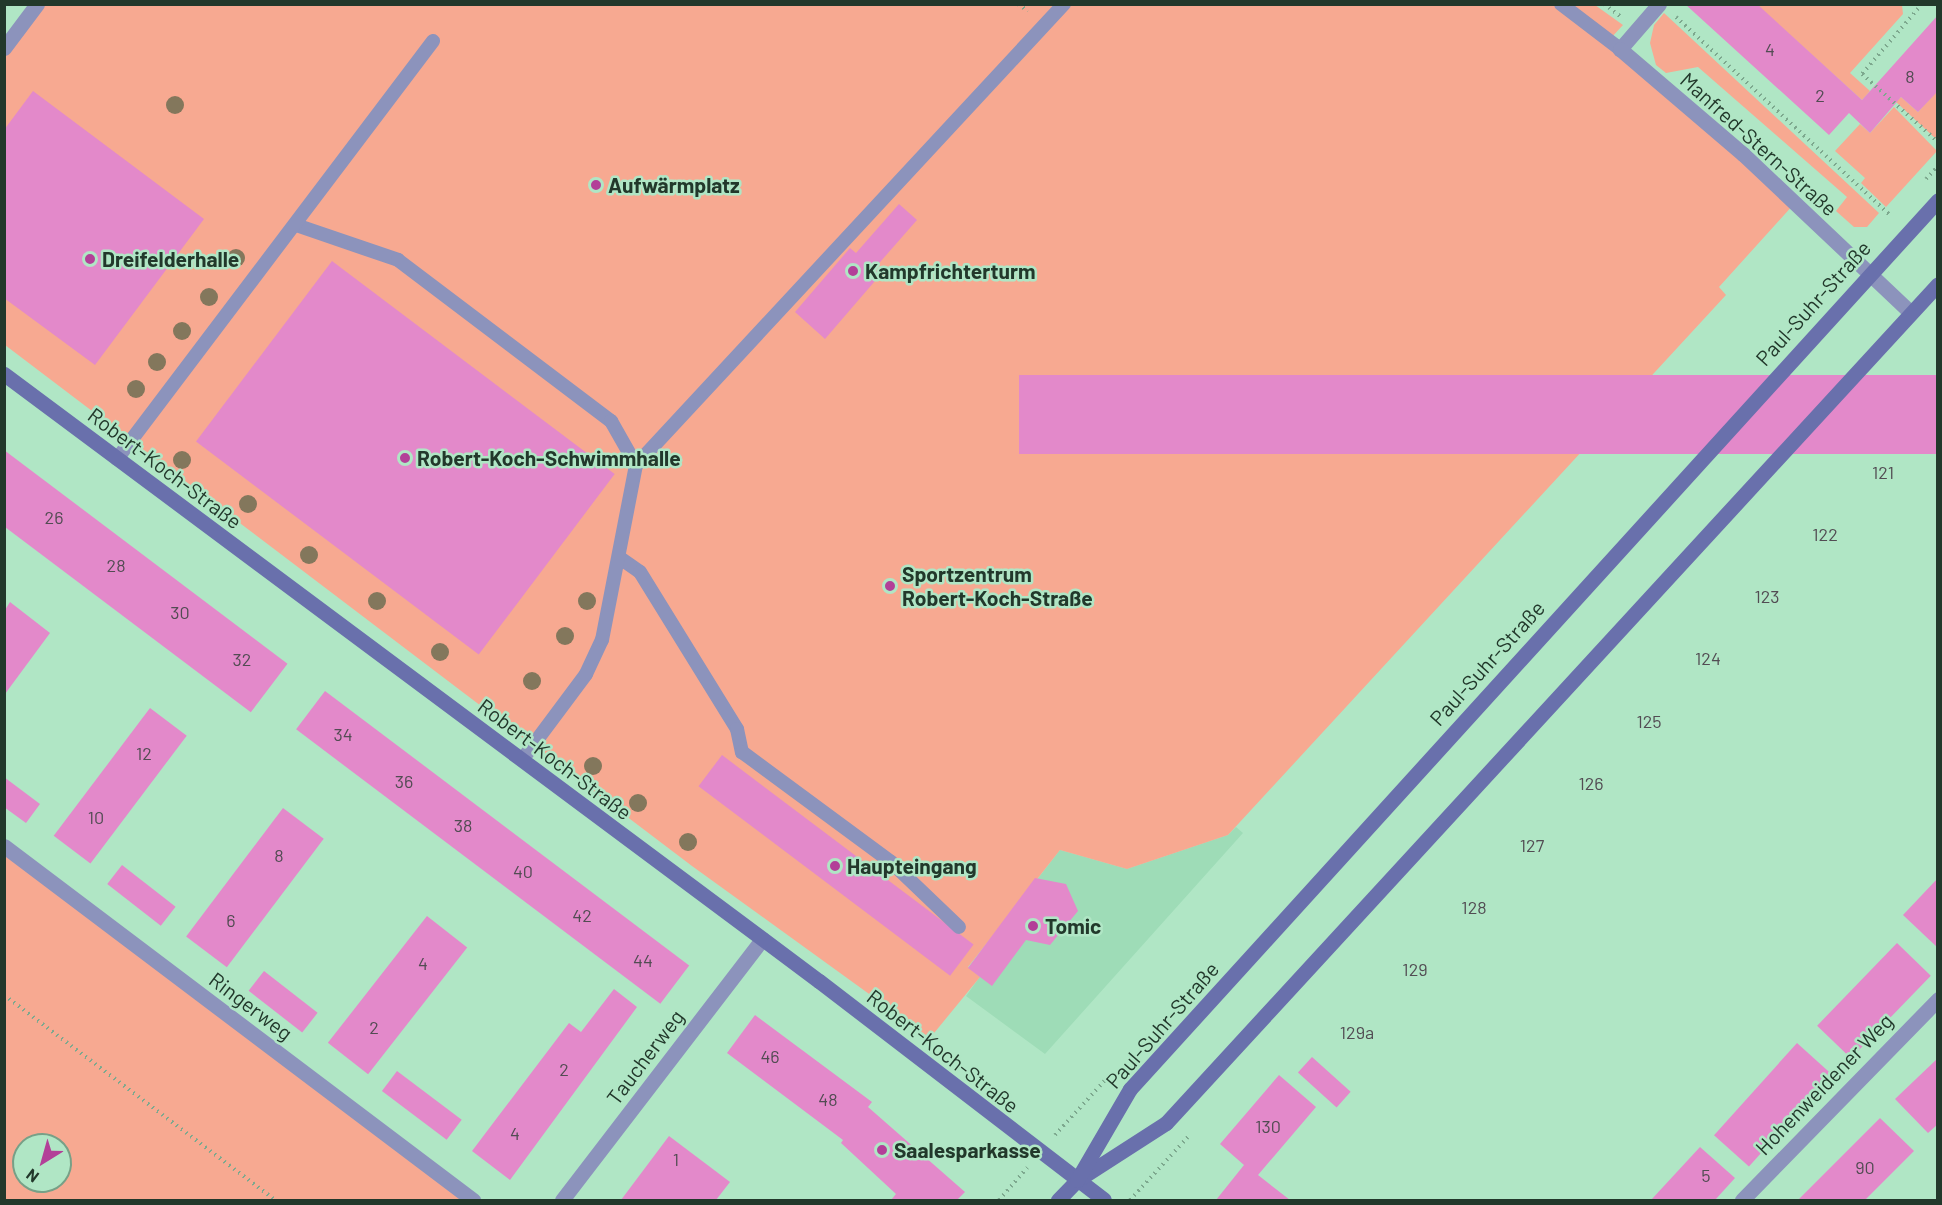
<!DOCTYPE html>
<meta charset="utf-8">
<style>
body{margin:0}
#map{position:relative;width:1942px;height:1205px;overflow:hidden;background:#b0e6c5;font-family:Barlow,sans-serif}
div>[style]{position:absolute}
.built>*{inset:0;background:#9edcb7}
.green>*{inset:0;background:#f7a991}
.building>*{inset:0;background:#e389ca;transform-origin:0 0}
.path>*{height:4px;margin-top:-2px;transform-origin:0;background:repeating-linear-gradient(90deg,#7da88e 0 1.5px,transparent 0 6px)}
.lane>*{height:14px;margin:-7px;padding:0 7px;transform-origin:7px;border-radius:7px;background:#8c93bc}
.street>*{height:15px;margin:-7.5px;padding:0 7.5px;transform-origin:7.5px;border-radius:7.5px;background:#8c93bc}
.secondary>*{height:15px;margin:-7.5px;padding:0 7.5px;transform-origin:7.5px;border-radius:7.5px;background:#6970ac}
.trees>*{width:18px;height:18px;margin:-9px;border-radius:50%;background:#83775c}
.dots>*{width:16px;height:16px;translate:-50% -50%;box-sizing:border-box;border:3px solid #b0e6c5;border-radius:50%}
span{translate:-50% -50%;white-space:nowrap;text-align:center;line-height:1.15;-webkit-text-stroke:5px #b0e6c5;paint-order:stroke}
.number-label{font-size:18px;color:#524c53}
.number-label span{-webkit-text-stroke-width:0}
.street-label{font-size:21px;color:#22382b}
.poi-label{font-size:21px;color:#22382b;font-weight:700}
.left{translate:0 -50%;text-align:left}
.frame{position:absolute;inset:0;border:6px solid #22382b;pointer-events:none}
.north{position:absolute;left:12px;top:1133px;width:60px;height:60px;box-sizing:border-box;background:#b0e6c5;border:2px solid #77a087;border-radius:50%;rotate:217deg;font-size:16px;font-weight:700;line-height:24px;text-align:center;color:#22382b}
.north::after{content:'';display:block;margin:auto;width:21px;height:27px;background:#b33f98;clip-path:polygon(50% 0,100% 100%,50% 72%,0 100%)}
</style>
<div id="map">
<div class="built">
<i style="clip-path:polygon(1236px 827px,1243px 833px,1045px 1054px,966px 996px,979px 978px,968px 968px,1060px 850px,1127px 869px,1228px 835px)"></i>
</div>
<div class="green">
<i style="clip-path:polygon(37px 4px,1595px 5px,1623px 25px,1610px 39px,1794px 204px,1719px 287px,1726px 295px,1228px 835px,1127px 869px,1060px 850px,968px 967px,980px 977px,930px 1038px,692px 866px,5px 345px,4px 48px)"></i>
<i style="clip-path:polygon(1757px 5px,1902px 5px,1903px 14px,1850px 73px,1870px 91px,1862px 100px)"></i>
<i style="clip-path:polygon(1664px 13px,1879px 213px,1867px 227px,1854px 227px,1836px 211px,1847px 197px,1698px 67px,1666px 73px,1656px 65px,1650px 43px,1654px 25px)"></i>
<i style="clip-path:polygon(1937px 91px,1937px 140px,1896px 102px,1901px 97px,1918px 112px)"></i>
<i style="clip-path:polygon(1894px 107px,1937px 151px,1886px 207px,1861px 183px,1865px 178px,1835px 151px,1860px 124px,1870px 133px)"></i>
<i style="clip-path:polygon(evenodd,5px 854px,470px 1200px,5px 1200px,5px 854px,24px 1145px,60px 1145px,60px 1181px,24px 1181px,24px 1145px)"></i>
</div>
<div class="building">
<i style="clip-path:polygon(1685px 4px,1757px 4px,1862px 100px,1938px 15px,1938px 91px,1918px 112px,1901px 97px,1870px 133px,1849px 113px,1829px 135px)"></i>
<i style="clip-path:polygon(33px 91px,204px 219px,95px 365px,4px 298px,4px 130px)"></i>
<i style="clip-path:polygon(899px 204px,917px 220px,874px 269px,881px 274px,825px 339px,795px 312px,850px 248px,856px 253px)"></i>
<i style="left:332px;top:261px;width:354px;height:226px;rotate:37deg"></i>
<i style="left:1938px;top:375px;width:79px;height:919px;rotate:90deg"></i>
<i style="left:4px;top:450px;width:355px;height:61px;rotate:37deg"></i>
<i style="clip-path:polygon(10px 602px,50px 633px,5px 694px,5px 610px)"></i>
<i style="left:325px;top:691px;width:456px;height:48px;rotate:37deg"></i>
<i style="left:150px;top:708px;width:46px;height:160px;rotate:37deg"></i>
<i style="left:722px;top:755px;width:315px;height:39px;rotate:37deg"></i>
<i style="clip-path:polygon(4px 777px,40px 804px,26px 823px,4px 807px)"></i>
<i style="left:283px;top:808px;width:51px;height:161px;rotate:37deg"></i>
<i style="left:122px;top:865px;width:68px;height:24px;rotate:38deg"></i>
<i style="clip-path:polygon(1035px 878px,1066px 884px,1078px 911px,1050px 945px,1026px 940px,992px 986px,968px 968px)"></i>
<i style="clip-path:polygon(1938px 878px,1938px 948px,1903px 915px)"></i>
<i style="left:427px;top:916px;width:51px;height:161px;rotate:38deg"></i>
<i style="left:1897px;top:943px;width:47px;height:115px;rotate:44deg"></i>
<i style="left:264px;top:971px;width:68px;height:25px;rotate:38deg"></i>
<i style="clip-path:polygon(614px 989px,637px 1007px,510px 1180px,472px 1151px,569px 1023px,581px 1032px)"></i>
<i style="clip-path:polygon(755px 1015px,872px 1102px,868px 1107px,965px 1192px,957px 1200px,891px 1200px,896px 1194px,841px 1143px,843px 1140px,727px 1053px)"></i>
<i style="left:1797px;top:1043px;width:47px;height:124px;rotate:42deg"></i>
<i style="left:1312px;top:1057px;width:52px;height:21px;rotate:42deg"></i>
<i style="clip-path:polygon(1938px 1058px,1938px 1124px,1928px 1133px,1895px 1099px)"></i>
<i style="left:397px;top:1071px;width:81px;height:25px;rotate:37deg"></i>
<i style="clip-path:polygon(1279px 1075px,1316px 1107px,1258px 1175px,1290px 1200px,1216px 1200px,1244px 1165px,1220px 1144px)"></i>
<i style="clip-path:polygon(1880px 1118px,1914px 1151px,1865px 1200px,1798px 1200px)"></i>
<i style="clip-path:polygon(669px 1136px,730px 1182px,716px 1200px,621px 1200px)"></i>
<i style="clip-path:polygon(1700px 1147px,1735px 1178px,1715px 1200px,1651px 1200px)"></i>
</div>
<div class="path">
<i style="left:1018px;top:4px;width:12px;rotate:35deg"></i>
<i style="left:1604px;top:4px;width:20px;rotate:37deg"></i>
<i style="left:1922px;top:4px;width:92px;rotate:130.6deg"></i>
<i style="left:1862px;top:74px;width:102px;rotate:41.8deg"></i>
<i style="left:1676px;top:17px;width:293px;rotate:42.8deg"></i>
<i style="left:1926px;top:179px;width:18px;rotate:-47deg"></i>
<i style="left:4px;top:995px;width:340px;rotate:37.1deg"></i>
<i style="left:1055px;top:1135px;width:77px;rotate:-47.6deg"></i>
<i style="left:999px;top:1200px;width:43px;rotate:-48.8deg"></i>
<i style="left:1130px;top:1200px;width:86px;rotate:-47.4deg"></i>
</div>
<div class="lane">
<i style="left:1561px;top:4px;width:74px;rotate:37.3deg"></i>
<i style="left:296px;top:225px;width:108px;rotate:18.9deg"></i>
<i style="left:398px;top:260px;width:267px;rotate:37.1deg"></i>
<i style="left:611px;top:421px;width:51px;rotate:60.4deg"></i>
<i style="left:117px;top:459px;width:524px;rotate:-52.91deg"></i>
<i style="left:620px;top:558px;width:24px;rotate:35deg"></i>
<i style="left:640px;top:572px;width:185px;rotate:58.3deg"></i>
<i style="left:737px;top:729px;width:24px;rotate:78deg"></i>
<i style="left:742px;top:752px;width:185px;rotate:36.4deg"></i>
<i style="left:891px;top:862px;width:94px;rotate:43.7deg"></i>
<i style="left:522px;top:760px;width:107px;rotate:-53.3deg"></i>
<i style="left:586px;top:674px;width:38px;rotate:-65deg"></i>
<i style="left:602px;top:640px;width:178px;rotate:-79deg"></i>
<i style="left:636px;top:465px;width:629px;rotate:-47.13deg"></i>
</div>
<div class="street">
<i style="left:1659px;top:4px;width:60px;rotate:130.9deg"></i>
<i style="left:1620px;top:49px;width:162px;rotate:40.5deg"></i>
<i style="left:1743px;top:154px;width:231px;rotate:43.4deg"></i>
<i style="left:4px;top:48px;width:55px;rotate:-53.1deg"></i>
<i style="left:4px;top:846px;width:588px;rotate:37.05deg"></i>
<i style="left:562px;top:1200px;width:329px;rotate:-52.5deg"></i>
<i style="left:1742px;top:1200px;width:281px;rotate:-45.7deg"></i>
</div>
<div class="secondary">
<i style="left:4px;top:374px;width:1016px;rotate:36.68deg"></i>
<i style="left:819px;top:981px;width:359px;rotate:37.5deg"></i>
<i style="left:1079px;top:1179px;width:103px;rotate:-32.8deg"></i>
<i style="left:1166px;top:1123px;width:1140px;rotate:-47.38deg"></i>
<i style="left:1058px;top:1200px;width:28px;rotate:-46deg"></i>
<i style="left:1077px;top:1180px;width:105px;rotate:-59.8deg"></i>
<i style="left:1130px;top:1089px;width:1201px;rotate:-47.73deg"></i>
</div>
<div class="trees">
<i style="left:175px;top:105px"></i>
<i style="left:236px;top:258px"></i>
<i style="left:209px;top:297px"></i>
<i style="left:182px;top:331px"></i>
<i style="left:157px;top:362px"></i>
<i style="left:136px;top:389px"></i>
<i style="left:182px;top:460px"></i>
<i style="left:248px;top:504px"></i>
<i style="left:309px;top:555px"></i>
<i style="left:377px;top:601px"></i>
<i style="left:587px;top:601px"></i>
<i style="left:565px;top:636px"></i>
<i style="left:440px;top:652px"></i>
<i style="left:532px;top:681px"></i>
<i style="left:593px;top:766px"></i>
<i style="left:638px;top:803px"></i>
<i style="left:688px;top:842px"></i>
</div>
<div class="dots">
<i style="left:596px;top:185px;background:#b33f98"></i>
<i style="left:90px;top:259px;background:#b33f98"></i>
<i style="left:853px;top:271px;background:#b33f98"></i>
<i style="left:405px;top:458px;background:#b33f98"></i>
<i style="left:890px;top:586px;background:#b33f98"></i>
<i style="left:835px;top:866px;background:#b33f98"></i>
<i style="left:1033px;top:926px;background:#b33f98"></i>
<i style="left:882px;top:1150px;background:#b33f98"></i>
</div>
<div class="number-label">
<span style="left:1770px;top:49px">4</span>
<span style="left:1910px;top:76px">8</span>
<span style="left:1820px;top:95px">2</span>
<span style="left:1883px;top:472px">121</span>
<span style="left:54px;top:517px">26</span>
<span style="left:1825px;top:534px">122</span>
<span style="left:116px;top:565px">28</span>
<span style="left:1767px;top:596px">123</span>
<span style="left:180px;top:612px">30</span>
<span style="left:1708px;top:658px">124</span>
<span style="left:242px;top:659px">32</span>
<span style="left:1649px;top:721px">125</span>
<span style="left:343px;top:734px">34</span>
<span style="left:144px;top:753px">12</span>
<span style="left:404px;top:781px">36</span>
<span style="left:1591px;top:783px">126</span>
<span style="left:96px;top:817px">10</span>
<span style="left:463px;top:825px">38</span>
<span style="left:1532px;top:845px">127</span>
<span style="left:279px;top:855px">8</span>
<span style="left:523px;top:871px">40</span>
<span style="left:1474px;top:907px">128</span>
<span style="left:582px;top:915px">42</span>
<span style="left:231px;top:920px">6</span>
<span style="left:643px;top:960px">44</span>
<span style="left:423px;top:963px">4</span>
<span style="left:1415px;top:969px">129</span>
<span style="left:374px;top:1027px">2</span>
<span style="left:1357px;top:1032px">129a</span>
<span style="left:770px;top:1056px">46</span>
<span style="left:564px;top:1069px">2</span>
<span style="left:828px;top:1099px">48</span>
<span style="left:1268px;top:1126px">130</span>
<span style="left:515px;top:1133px">4</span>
<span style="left:676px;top:1159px">1</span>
<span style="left:1865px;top:1167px">90</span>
<span style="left:1706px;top:1175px">5</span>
</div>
<div class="street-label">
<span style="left:1759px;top:144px;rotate:42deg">Manfred-Stern-Straße</span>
<span style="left:1813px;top:303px;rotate:-48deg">Paul-Suhr-Straße</span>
<span style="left:165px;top:468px;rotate:37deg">Robert-Koch-Straße</span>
<span style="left:1487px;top:663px;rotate:-48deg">Paul-Suhr-Straße</span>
<span style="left:555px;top:759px;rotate:37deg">Robert-Koch-Straße</span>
<span style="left:251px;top:1006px;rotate:37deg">Ringerweg</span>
<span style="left:1162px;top:1025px;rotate:-49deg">Paul-Suhr-Straße</span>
<span style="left:943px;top:1051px;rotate:38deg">Robert-Koch-Straße</span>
<span style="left:645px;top:1057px;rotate:-53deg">Taucherweg</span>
<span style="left:1824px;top:1084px;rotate:-46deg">Hohenweidener Weg</span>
</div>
<div class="poi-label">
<span class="left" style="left:608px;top:185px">Aufwärmplatz</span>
<span class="left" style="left:102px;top:259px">Dreifelderhalle</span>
<span class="left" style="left:865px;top:271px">Kampfrichterturm</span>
<span class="left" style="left:417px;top:458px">Robert-Koch-Schwimmhalle</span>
<span class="left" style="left:902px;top:586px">Sportzentrum<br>Robert-Koch-Straße</span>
<span class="left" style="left:847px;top:866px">Haupteingang</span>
<span class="left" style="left:1045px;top:926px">Tomic</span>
<span class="left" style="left:894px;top:1150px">Saalesparkasse</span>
</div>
<div class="frame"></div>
<div class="north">N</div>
</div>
